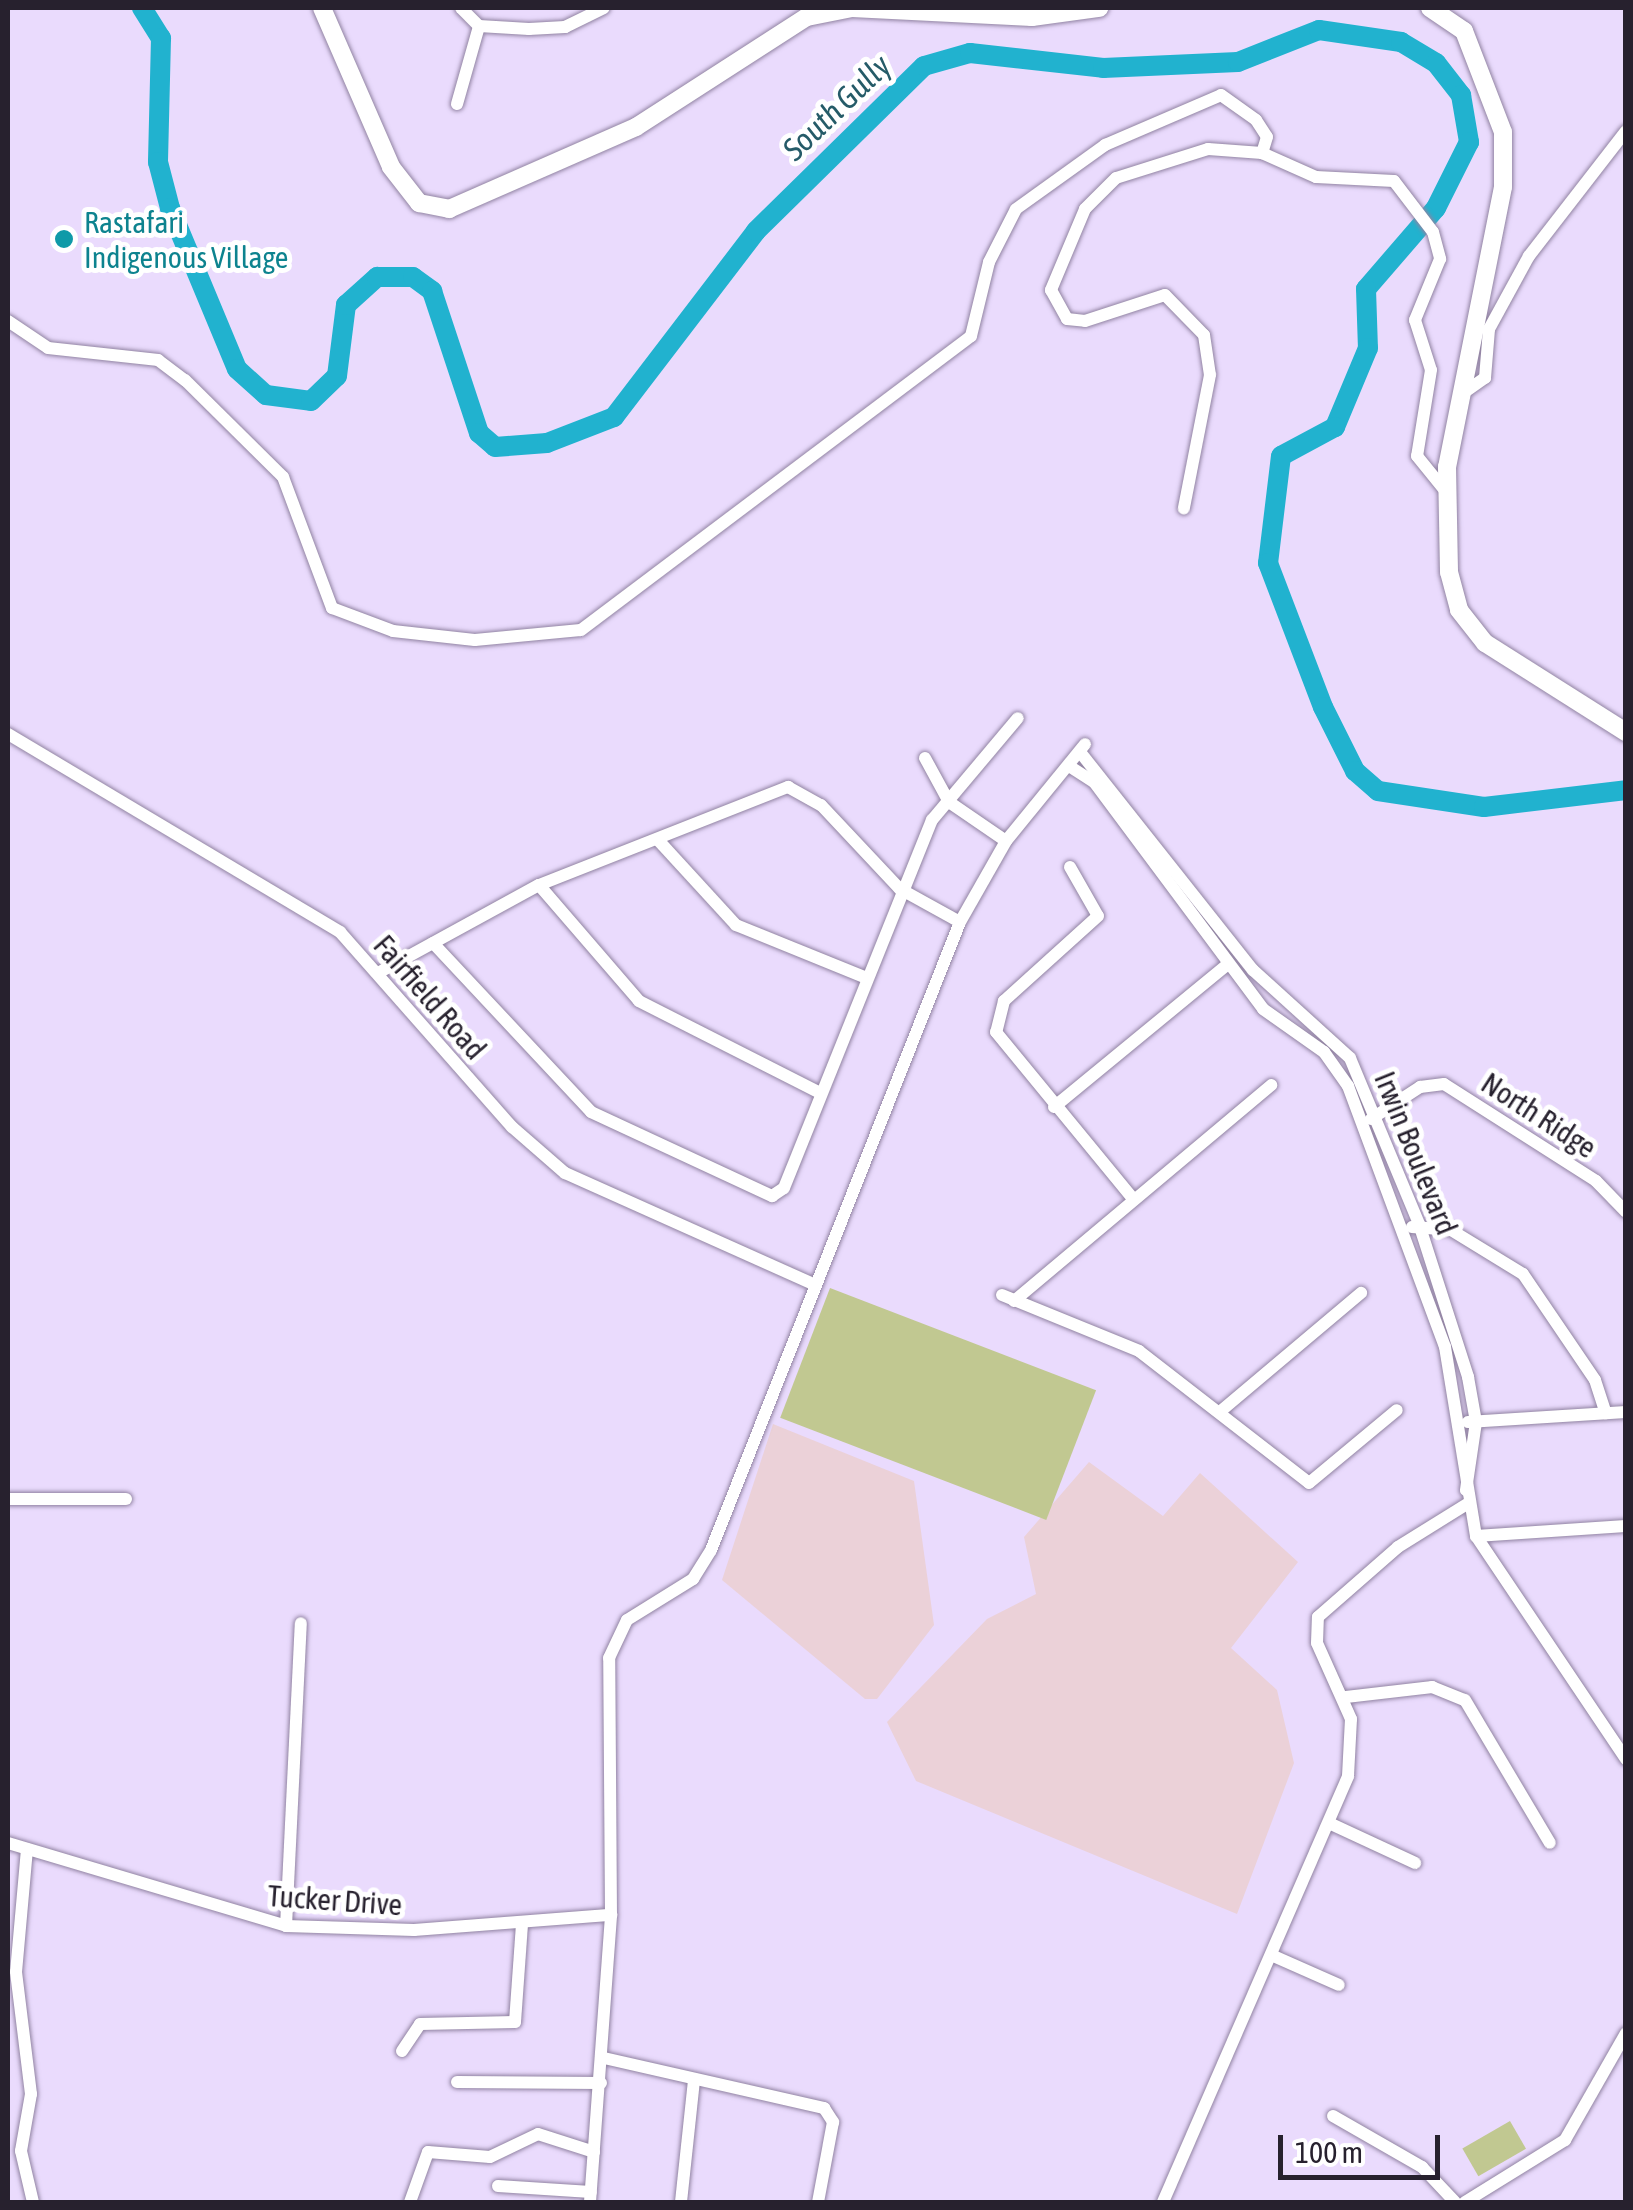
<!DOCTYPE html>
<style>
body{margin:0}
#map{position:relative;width:1633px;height:2210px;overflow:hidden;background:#eadbfd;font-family:"Asap Condensed",sans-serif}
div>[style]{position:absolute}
.education>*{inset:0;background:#ebd1d8}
.green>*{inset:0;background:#c1c891;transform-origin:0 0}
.river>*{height:20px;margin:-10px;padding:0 10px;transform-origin:10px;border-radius:10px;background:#21b2cf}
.roads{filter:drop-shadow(0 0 2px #9183a2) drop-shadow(0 0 2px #9183a2)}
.minor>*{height:12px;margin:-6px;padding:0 6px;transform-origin:6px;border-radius:6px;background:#fff}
.secondary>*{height:18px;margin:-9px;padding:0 9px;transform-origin:9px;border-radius:9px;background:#fff}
.dots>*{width:28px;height:28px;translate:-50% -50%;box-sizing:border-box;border:5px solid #fff;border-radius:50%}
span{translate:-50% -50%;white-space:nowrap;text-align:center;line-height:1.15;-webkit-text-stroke:10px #fff;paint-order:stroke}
.culture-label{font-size:30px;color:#0d838f}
.left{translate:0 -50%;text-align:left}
.street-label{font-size:30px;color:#27212e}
.water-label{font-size:32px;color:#255b68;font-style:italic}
.frame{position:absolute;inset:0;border:10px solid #27212e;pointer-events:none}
.scale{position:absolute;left:1278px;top:2135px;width:162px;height:45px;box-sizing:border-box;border:5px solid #27212e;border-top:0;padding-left:12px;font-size:30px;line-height:35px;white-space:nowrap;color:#27212e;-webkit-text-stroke:8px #fff;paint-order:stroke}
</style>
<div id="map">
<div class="education">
<i style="clip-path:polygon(773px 1424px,914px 1481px,934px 1625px,877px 1699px,865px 1699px,722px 1580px)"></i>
<i style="clip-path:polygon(1089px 1462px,1163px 1516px,1200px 1473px,1298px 1562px,1231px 1648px,1277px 1690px,1294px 1763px,1237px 1914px,916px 1781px,887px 1722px,987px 1619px,1036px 1594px,1024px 1537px)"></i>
</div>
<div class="green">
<i style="left:830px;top:1288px;width:285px;height:139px;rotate:21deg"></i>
<i style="left:1510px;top:2121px;width:32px;height:55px;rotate:60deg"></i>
</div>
<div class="river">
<i style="left:142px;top:8px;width:36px;rotate:58deg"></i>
<i style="left:161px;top:38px;width:124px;rotate:91.4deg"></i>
<i style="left:158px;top:162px;width:48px;rotate:75.4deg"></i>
<i style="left:170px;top:208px;width:174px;rotate:67.4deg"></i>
<i style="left:237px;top:369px;width:39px;rotate:42deg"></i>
<i style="left:266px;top:395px;width:45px;rotate:7.6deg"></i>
<i style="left:311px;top:401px;width:36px;rotate:-44deg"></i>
<i style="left:337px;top:376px;width:72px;rotate:-82.8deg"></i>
<i style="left:346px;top:305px;width:42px;rotate:-42.1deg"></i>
<i style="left:377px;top:277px;width:36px"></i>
<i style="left:413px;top:277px;width:24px;rotate:36deg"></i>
<i style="left:432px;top:291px;width:150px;rotate:71.7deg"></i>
<i style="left:479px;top:433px;width:21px;rotate:41deg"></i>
<i style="left:495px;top:447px;width:52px;rotate:-4.4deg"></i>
<i style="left:547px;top:443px;width:72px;rotate:-21.2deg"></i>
<i style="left:614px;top:417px;width:234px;rotate:-52.6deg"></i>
<i style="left:756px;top:231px;width:235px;rotate:-44.5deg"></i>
<i style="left:924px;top:66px;width:48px;rotate:-15.8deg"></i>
<i style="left:970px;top:53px;width:134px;rotate:6.4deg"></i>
<i style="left:1103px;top:68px;width:135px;rotate:-2.5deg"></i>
<i style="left:1238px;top:62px;width:87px;rotate:-21.6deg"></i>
<i style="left:1319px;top:30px;width:83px;rotate:8.3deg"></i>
<i style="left:1401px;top:42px;width:41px;rotate:31deg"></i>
<i style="left:1436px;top:63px;width:41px;rotate:52deg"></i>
<i style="left:1461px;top:95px;width:48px;rotate:80.3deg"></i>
<i style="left:1469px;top:142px;width:74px;rotate:116.6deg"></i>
<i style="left:1436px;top:208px;width:107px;rotate:130.8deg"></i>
<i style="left:1366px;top:289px;width:59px;rotate:88.1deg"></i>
<i style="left:1368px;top:348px;width:86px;rotate:112.7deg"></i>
<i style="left:1335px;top:427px;width:61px;rotate:151.8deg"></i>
<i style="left:1281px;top:456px;width:108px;rotate:96.9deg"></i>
<i style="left:1268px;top:563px;width:154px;rotate:69.1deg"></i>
<i style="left:1323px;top:707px;width:72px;rotate:63.4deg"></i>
<i style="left:1355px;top:771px;width:30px;rotate:41deg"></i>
<i style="left:1378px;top:791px;width:107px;rotate:8.6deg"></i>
<i style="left:1484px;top:807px;width:143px;rotate:-6.8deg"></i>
</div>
<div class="roads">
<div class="minor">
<i style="left:461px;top:8px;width:25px;rotate:45deg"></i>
<i style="left:479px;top:26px;width:50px;rotate:3.4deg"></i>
<i style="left:529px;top:29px;width:36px;rotate:-3deg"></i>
<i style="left:565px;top:27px;width:43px;rotate:-26deg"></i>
<i style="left:457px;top:104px;width:81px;rotate:-74.2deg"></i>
<i style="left:1262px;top:153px;width:59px;rotate:24deg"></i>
<i style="left:1316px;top:177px;width:78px;rotate:2.9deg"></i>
<i style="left:1394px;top:181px;width:64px;rotate:52.6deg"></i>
<i style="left:1433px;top:232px;width:28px;rotate:75deg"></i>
<i style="left:1440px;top:259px;width:66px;rotate:112.3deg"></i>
<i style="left:1415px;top:320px;width:52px;rotate:72.3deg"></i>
<i style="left:1431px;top:370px;width:87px;rotate:99.2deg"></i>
<i style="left:1417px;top:456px;width:48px;rotate:51deg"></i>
<i style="left:8px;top:321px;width:48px;rotate:34deg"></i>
<i style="left:48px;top:348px;width:111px;rotate:6.2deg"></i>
<i style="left:158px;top:360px;width:34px;rotate:37deg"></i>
<i style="left:185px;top:380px;width:138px;rotate:44.7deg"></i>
<i style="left:283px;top:477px;width:140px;rotate:69.5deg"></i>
<i style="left:332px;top:608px;width:65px;rotate:20.7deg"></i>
<i style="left:393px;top:631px;width:82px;rotate:6.3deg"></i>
<i style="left:475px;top:640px;width:106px;rotate:-5.4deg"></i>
<i style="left:581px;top:630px;width:488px;rotate:-37deg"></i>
<i style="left:971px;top:336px;width:76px;rotate:-76.3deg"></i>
<i style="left:989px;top:262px;width:59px;rotate:-63deg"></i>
<i style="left:1016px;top:209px;width:110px;rotate:-35.7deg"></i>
<i style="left:1105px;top:145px;width:126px;rotate:-23.3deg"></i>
<i style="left:1221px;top:95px;width:43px;rotate:35.5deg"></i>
<i style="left:1256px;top:120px;width:20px;rotate:57deg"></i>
<i style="left:1267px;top:137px;width:17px;rotate:107deg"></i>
<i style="left:1262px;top:153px;width:54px;rotate:-175.8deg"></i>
<i style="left:1208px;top:149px;width:96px;rotate:162.5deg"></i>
<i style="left:1116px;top:178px;width:44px;rotate:135deg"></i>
<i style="left:1085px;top:209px;width:88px;rotate:112.8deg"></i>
<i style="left:1051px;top:290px;width:33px;rotate:61deg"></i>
<i style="left:1067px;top:319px;width:18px;rotate:6deg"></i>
<i style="left:1085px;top:321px;width:84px;rotate:-18deg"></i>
<i style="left:1165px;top:295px;width:56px;rotate:45.7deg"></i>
<i style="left:1204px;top:335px;width:40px;rotate:81.5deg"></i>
<i style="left:1210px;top:375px;width:136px;rotate:101.1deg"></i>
<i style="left:1459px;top:396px;width:32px;rotate:-35deg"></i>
<i style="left:1485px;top:378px;width:49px;rotate:-85.3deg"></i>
<i style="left:1489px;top:329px;width:83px;rotate:-61.3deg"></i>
<i style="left:1529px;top:256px;width:158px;rotate:-52.2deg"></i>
<i style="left:8px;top:734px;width:387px;rotate:30.8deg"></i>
<i style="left:340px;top:932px;width:260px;rotate:48.6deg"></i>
<i style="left:512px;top:1127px;width:70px;rotate:41deg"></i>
<i style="left:565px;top:1173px;width:272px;rotate:24.1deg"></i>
<i style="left:1080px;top:752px;width:278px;rotate:51.6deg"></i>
<i style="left:1253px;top:970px;width:131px;rotate:42.2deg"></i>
<i style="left:1350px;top:1058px;width:180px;rotate:67.4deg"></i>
<i style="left:1419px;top:1224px;width:161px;rotate:72.2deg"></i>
<i style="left:1468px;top:1377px;width:46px;rotate:79.9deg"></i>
<i style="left:1476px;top:1422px;width:69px;rotate:98.4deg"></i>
<i style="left:925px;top:758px;width:50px;rotate:61.4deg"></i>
<i style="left:949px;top:802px;width:69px;rotate:34.4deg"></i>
<i style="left:1069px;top:766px;width:30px;rotate:33deg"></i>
<i style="left:1094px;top:782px;width:283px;rotate:53.3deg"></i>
<i style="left:1263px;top:1009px;width:75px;rotate:35.2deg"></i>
<i style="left:1324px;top:1052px;width:42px;rotate:54.8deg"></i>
<i style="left:1348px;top:1086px;width:278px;rotate:69.6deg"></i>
<i style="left:1445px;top:1347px;width:192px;rotate:80.7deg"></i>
<i style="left:1476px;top:1536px;width:269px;rotate:56.1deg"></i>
<i style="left:659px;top:841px;width:114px;rotate:47.5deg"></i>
<i style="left:736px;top:925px;width:138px;rotate:22.1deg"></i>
<i style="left:1070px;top:867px;width:56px;rotate:60.3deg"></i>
<i style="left:1098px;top:916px;width:127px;rotate:137.9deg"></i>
<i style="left:1004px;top:1001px;width:32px;rotate:104deg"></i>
<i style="left:996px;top:1032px;width:217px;rotate:50.6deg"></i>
<i style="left:539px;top:885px;width:153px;rotate:49.2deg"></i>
<i style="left:639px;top:1001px;width:203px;rotate:26.9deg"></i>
<i style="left:433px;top:943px;width:231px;rotate:46.9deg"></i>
<i style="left:591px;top:1112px;width:200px;rotate:24.9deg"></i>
<i style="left:772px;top:1196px;width:14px;rotate:-34deg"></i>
<i style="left:784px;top:1188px;width:397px;rotate:-68.1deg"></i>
<i style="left:932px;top:820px;width:133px;rotate:-49.9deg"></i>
<i style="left:378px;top:973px;width:183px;rotate:-28.7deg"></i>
<i style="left:539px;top:885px;width:268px;rotate:-21.5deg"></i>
<i style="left:788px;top:787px;width:38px;rotate:29deg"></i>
<i style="left:821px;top:805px;width:115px;rotate:46.8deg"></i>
<i style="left:900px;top:889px;width:68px;rotate:28.8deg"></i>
<i style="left:1054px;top:1107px;width:225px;rotate:-39.4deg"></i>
<i style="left:1371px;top:1119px;width:59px;rotate:-33.1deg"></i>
<i style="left:1420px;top:1087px;width:24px;rotate:-7deg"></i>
<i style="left:1444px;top:1084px;width:180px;rotate:32.5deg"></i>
<i style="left:1596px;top:1181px;width:43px;rotate:45.9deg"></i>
<i style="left:1412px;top:1227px;width:39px;rotate:4deg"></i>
<i style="left:1451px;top:1230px;width:84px;rotate:31.4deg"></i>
<i style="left:1523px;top:1274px;width:128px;rotate:55.8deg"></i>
<i style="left:1595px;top:1380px;width:35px;rotate:72deg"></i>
<i style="left:1002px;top:1295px;width:148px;rotate:22.2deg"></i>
<i style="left:1139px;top:1351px;width:215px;rotate:37.8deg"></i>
<i style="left:1309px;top:1483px;width:114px;rotate:-39.7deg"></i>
<i style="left:1014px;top:1301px;width:336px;rotate:-40deg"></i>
<i style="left:1222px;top:1410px;width:182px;rotate:-40.1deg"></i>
<i style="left:1468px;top:1422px;width:158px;rotate:-3.6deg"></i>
<i style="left:8px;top:1499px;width:118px"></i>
<i style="left:1476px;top:1536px;width:150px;rotate:-3.8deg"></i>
<i style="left:1346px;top:1697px;width:87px;rotate:-6.6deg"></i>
<i style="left:1432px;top:1687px;width:35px;rotate:22deg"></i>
<i style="left:1465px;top:1700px;width:166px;rotate:59.3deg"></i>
<i style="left:1329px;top:1823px;width:95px;rotate:24.9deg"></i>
<i style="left:8px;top:1843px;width:290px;rotate:16.6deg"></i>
<i style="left:286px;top:1926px;width:128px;rotate:1.8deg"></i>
<i style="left:414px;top:1930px;width:198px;rotate:-4.4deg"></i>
<i style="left:27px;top:1849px;width:123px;rotate:95.1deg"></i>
<i style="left:16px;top:1972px;width:123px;rotate:83deg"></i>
<i style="left:31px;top:2094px;width:58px;rotate:100deg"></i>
<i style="left:21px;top:2151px;width:52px;rotate:76.8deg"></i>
<i style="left:286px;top:1926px;width:303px;rotate:-87.2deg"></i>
<i style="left:1271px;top:1955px;width:74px;rotate:23.8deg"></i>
<i style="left:402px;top:2051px;width:32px;rotate:-56deg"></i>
<i style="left:420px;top:2024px;width:95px;rotate:-1.2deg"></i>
<i style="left:515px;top:2022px;width:98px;rotate:-85.9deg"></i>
<i style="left:604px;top:2058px;width:226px;rotate:12.8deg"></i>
<i style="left:824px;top:2108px;width:17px;rotate:57deg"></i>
<i style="left:833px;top:2122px;width:81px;rotate:100.6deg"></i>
<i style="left:457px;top:2082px;width:144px;rotate:0.4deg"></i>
<i style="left:1333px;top:2116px;width:103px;rotate:29.8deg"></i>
<i style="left:1422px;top:2167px;width:48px;rotate:46.7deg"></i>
<i style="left:498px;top:2186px;width:93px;rotate:3.7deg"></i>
<i style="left:410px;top:2202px;width:53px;rotate:-70.2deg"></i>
<i style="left:428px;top:2152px;width:62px;rotate:4.6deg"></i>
<i style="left:490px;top:2157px;width:53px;rotate:-25.6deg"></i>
<i style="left:538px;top:2134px;width:59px;rotate:17.8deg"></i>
<i style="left:590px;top:2202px;width:288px;rotate:-85.8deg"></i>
<i style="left:611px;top:1915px;width:257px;rotate:-90.4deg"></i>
<i style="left:609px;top:1658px;width:42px;rotate:-64.7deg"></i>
<i style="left:627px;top:1620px;width:78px;rotate:-31.8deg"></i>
<i style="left:693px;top:1579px;width:34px;rotate:-58deg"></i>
<i style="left:711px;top:1550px;width:676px;rotate:-68.37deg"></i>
<i style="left:960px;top:922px;width:93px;rotate:-60.4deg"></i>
<i style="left:1006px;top:841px;width:125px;rotate:-50.8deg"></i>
<i style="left:681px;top:2202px;width:123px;rotate:-83.9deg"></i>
<i style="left:1163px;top:2202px;width:464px;rotate:-66.5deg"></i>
<i style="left:1348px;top:1776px;width:57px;rotate:-87deg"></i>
<i style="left:1351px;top:1719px;width:83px;rotate:-114.1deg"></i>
<i style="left:1317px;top:1643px;width:26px;rotate:-88deg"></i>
<i style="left:1318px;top:1617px;width:106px;rotate:-41.2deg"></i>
<i style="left:1398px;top:1547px;width:81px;rotate:-31.9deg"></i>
<i style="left:1465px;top:2202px;width:118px;rotate:-31.8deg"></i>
<i style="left:1565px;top:2140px;width:123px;rotate:-60.3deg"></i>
</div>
<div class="secondary">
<i style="left:322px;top:8px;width:173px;rotate:66.5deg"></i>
<i style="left:391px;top:167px;width:46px;rotate:52.1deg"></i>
<i style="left:419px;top:203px;width:31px;rotate:11deg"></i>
<i style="left:449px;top:209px;width:204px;rotate:-23.7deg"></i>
<i style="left:636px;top:127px;width:203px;rotate:-32.8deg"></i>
<i style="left:807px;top:17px;width:46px;rotate:-11.3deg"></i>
<i style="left:852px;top:8px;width:180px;rotate:2.9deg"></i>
<i style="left:1032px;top:17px;width:68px;rotate:-7.7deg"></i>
<i style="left:1430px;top:8px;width:41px;rotate:34.1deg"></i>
<i style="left:1464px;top:31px;width:108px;rotate:68.9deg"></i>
<i style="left:1503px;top:132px;width:55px;rotate:90deg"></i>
<i style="left:1503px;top:187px;width:286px;rotate:101.3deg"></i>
<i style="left:1447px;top:467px;width:105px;rotate:88.9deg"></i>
<i style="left:1449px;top:572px;width:39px;rotate:75deg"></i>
<i style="left:1459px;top:610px;width:42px;rotate:51.8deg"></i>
<i style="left:1485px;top:643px;width:167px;rotate:32.3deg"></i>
</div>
</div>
<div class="dots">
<i style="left:64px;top:239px;background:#0f9aa8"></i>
</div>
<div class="culture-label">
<span class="left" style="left:84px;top:239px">Rastafari<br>Indigenous Village</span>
</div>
<div class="street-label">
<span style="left:430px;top:997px;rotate:49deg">Fairfield Road</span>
<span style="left:1539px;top:1115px;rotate:33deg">North Ridge</span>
<span style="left:1416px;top:1153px;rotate:68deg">Irwin Boulevard</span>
<span style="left:335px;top:1900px;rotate:4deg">Tucker Drive</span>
</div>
<div class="water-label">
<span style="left:837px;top:108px;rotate:-44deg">South Gully</span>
</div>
<div class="frame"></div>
<div class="scale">100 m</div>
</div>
